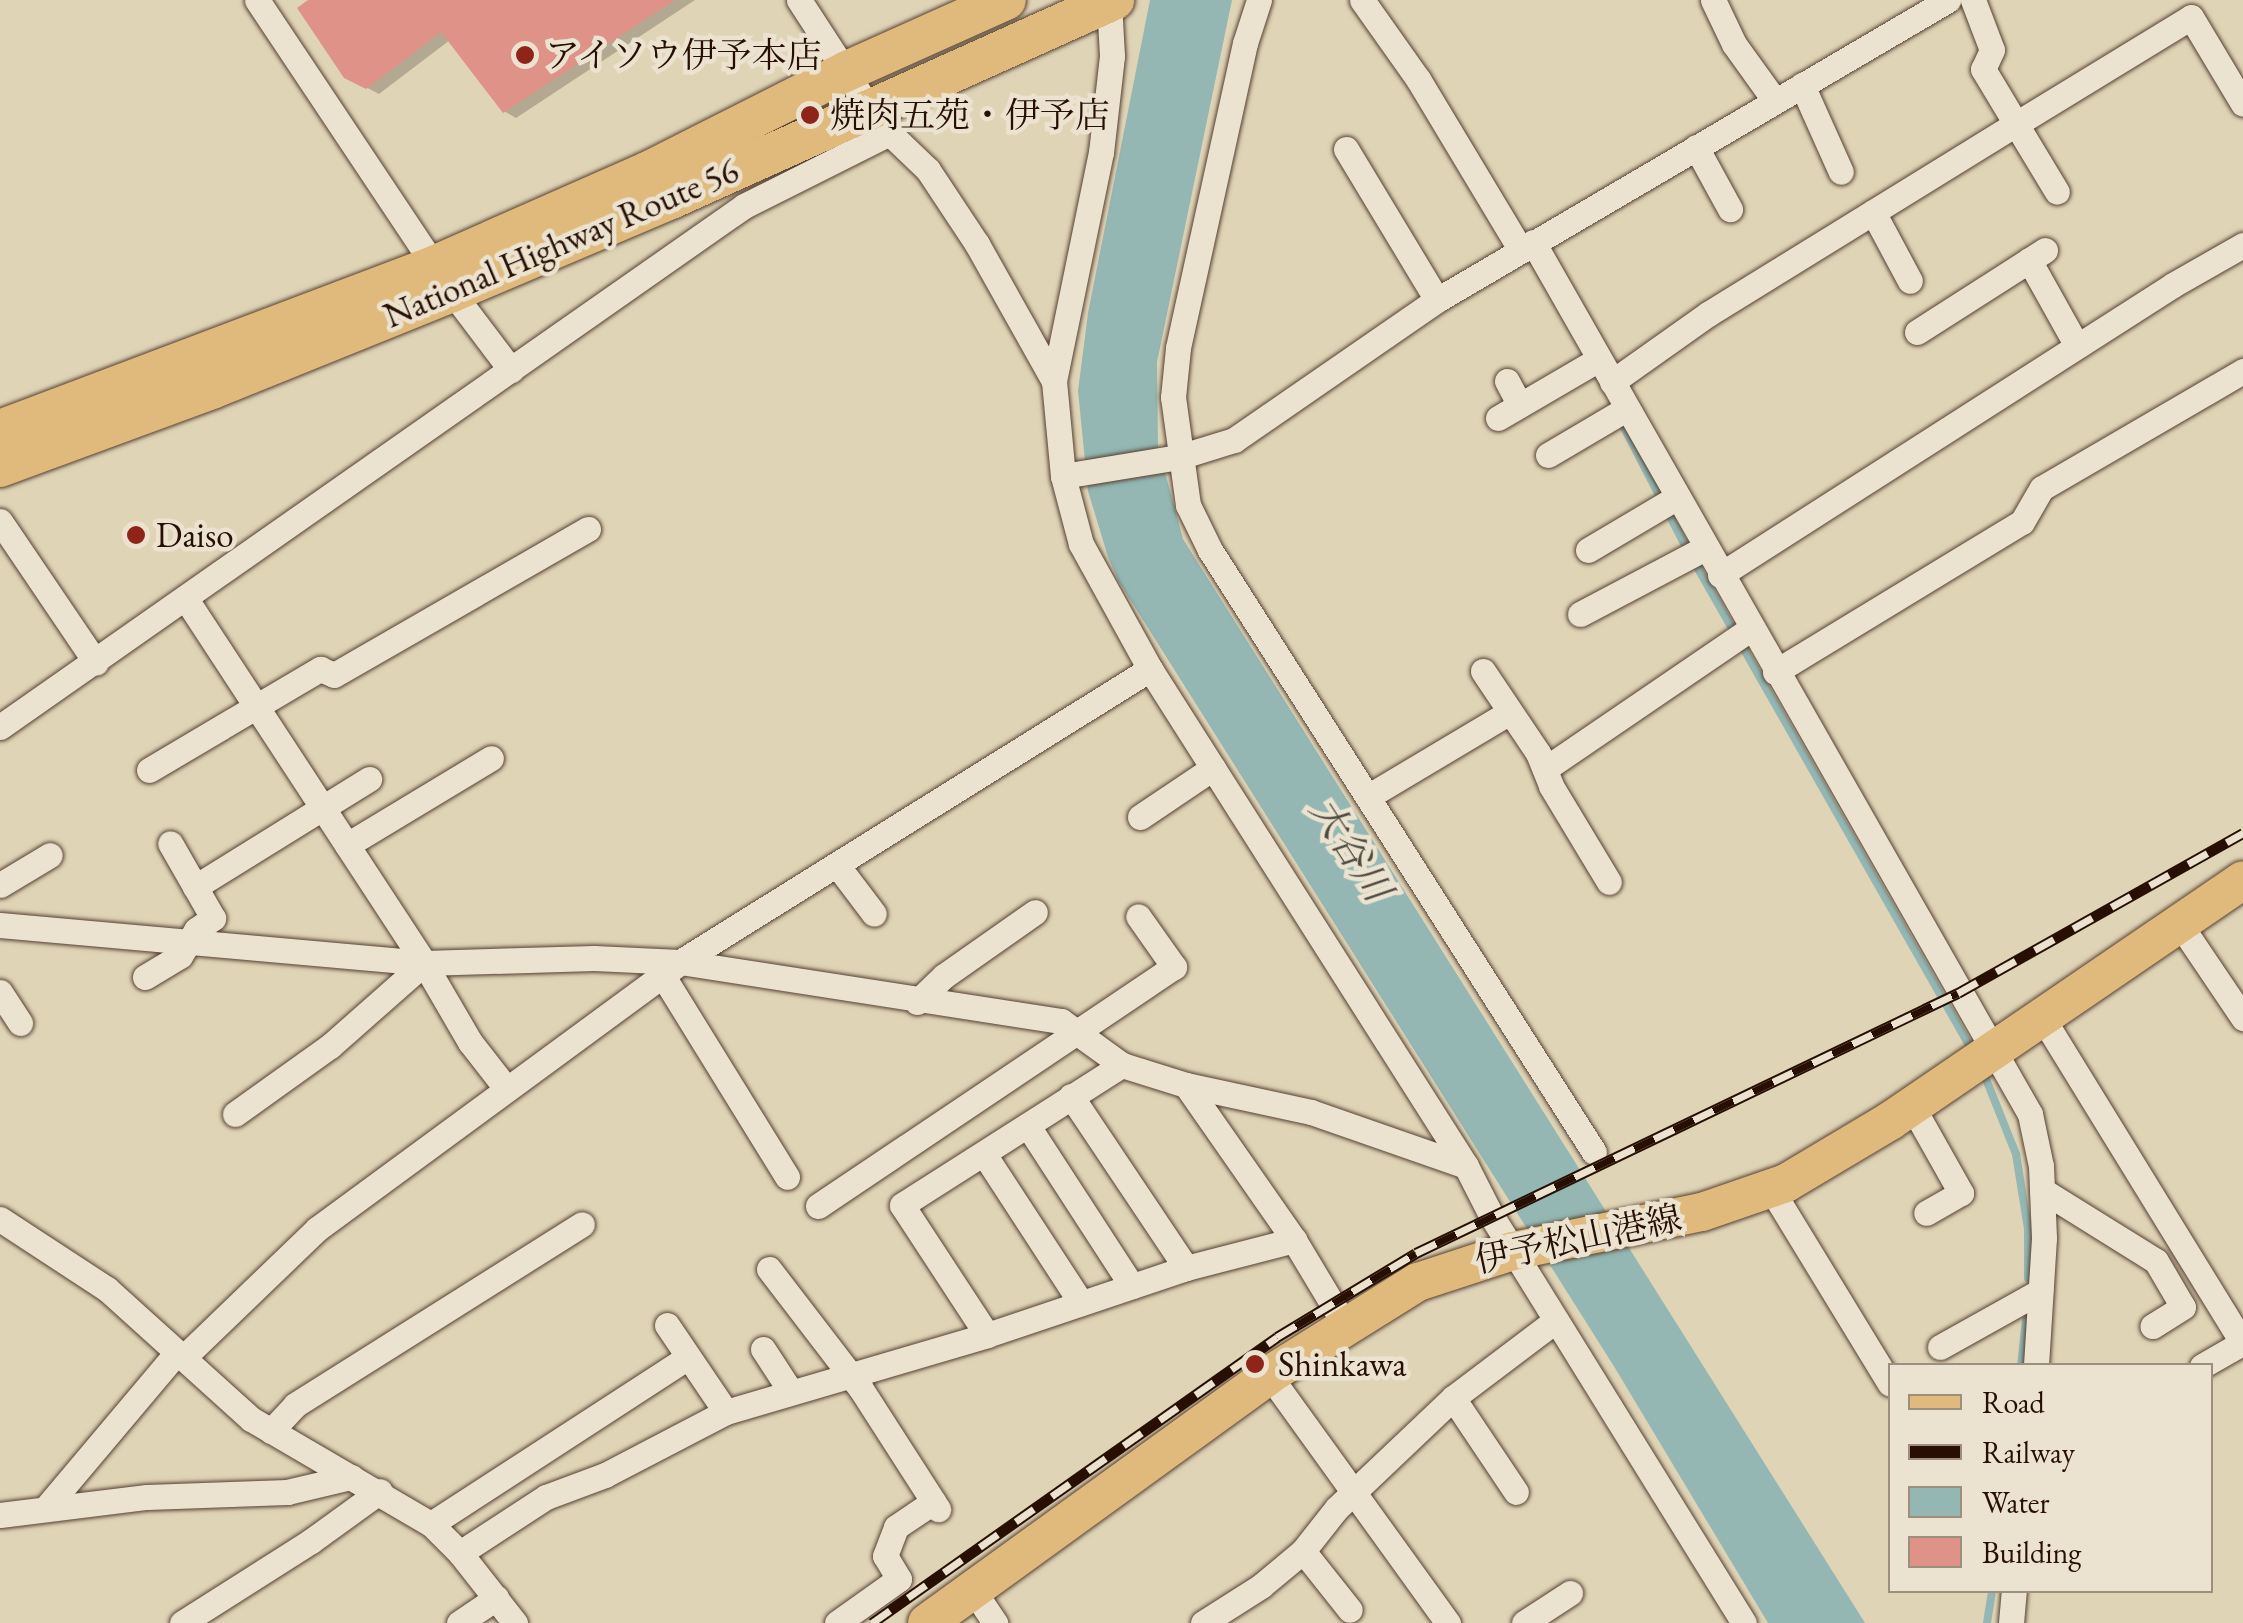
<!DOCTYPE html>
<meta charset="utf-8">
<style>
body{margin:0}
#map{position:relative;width:2243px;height:1623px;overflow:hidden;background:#e0d4b7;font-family:"EB Garamond","Noto Serif JP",serif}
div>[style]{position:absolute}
.water>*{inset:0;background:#94b7b3}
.shadow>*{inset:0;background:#0003}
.stream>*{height:8px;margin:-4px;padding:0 4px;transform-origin:4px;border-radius:4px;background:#94b7b3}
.building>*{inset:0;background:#df9288}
.roads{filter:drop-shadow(0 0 2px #554031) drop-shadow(0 0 2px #554031)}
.minor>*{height:25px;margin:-12.5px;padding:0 12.5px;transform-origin:12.5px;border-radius:12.5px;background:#ebe3d0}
.primary>*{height:38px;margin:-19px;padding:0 19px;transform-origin:19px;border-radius:19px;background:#e0ba7c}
.trunk>*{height:40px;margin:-20px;padding:0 20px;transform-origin:20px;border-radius:20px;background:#e0ba7c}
.rail>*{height:11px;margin-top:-5.5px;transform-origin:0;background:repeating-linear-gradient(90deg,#ebe3d0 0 22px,#270f04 0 44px);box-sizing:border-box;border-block:2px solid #270f04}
.dots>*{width:28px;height:28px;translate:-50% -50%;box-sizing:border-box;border:5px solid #ebe3d0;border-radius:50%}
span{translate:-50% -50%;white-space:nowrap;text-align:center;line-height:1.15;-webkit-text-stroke:9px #ebe3d0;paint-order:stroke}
.poi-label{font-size:35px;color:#270f04}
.left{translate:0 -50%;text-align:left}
.street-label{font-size:35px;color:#270f04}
.water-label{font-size:38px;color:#4d4a41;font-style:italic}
.legend{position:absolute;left:1888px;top:1363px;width:325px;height:230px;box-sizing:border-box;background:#ebe3d0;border:2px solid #9d8e7e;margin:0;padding:12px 18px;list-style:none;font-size:30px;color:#270f04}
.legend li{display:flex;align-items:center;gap:20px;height:50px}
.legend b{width:50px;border:2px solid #9d8e7e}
</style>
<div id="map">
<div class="water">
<i style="clip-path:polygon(1150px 0,1232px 0,1157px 362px,1158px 446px,1183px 539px,1865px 1623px,1768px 1623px,1615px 1368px,1119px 582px,1108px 557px,1088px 491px,1078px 391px,1088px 313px)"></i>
</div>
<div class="shadow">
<i style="clip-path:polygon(313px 0,695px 0,516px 118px,504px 111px,450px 40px,379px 94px,358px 83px)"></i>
</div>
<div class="stream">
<i style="left:1619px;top:418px;width:150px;rotate:62.6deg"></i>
<i style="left:1688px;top:551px;width:576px;rotate:60.37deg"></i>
<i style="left:1982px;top:1069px;width:92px;rotate:68.2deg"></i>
<i style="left:2016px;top:1154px;width:76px;rotate:80.9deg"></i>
<i style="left:2028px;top:1229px;width:49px;rotate:90deg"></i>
<i style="left:2021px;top:1366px;width:46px;rotate:-83.8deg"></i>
<i style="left:1987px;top:1623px;width:33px;rotate:-81deg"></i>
</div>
<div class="building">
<i style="clip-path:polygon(308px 0,675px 0,503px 113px,441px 32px,366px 89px,344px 78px,297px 8px)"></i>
</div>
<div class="roads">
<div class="minor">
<i style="left:257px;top:0;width:351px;rotate:56.3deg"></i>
<i style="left:452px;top:292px;width:98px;rotate:52.9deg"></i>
<i style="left:799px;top:0;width:147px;rotate:57deg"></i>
<i style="left:879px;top:123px;width:68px;rotate:43.8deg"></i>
<i style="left:928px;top:170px;width:89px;rotate:56.5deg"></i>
<i style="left:977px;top:244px;width:157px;rotate:60.7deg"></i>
<i style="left:1259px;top:0;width:45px;rotate:108deg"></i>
<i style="left:1245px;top:43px;width:312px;rotate:102.4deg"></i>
<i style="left:1178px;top:348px;width:49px;rotate:95.8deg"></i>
<i style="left:1173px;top:397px;width:109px;rotate:82.1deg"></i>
<i style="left:1188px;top:505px;width:50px;rotate:63.9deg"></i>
<i style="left:1210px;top:550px;width:714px;rotate:57.47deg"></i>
<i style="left:1362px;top:0;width:97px;rotate:54.7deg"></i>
<i style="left:1418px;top:79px;width:198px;rotate:59deg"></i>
<i style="left:1713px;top:0;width:49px;rotate:64.5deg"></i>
<i style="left:1734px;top:44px;width:70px;rotate:54.3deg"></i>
<i style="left:1973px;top:0;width:53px;rotate:69.2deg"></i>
<i style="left:1992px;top:50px;width:21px;rotate:115deg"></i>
<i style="left:1983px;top:69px;width:64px;rotate:59deg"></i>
<i style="left:2016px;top:124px;width:205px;rotate:-31.4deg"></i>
<i style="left:2191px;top:17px;width:101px;rotate:59.1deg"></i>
<i style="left:1109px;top:2px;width:54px;rotate:86.8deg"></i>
<i style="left:1112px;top:56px;width:97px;rotate:96.5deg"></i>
<i style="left:1101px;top:152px;width:234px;rotate:101.6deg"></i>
<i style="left:1054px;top:381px;width:95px;rotate:84.6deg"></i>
<i style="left:1063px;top:476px;width:70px;rotate:75.2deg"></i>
<i style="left:1081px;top:544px;width:143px;rotate:61.1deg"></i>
<i style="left:1150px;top:669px;width:589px;rotate:57.55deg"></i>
<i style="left:1466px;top:1166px;width:55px;rotate:63deg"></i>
<i style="left:1491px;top:1215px;width:480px;rotate:58.2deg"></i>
<i style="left:1802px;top:85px;width:95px;rotate:65.9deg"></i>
<i style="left:1696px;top:147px;width:71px;rotate:61.3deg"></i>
<i style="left:1346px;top:149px;width:176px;rotate:58.9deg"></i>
<i style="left:1873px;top:212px;width:78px;rotate:61.8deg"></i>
<i style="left:1533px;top:242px;width:1004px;rotate:60.32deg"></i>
<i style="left:2030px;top:1114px;width:53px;rotate:78.1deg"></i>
<i style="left:2041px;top:1166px;width:72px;rotate:87.6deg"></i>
<i style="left:2044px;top:1238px;width:128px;rotate:93.6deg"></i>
<i style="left:2029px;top:260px;width:98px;rotate:60.8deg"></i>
<i style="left:1917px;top:332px;width:152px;rotate:-32.6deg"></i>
<i style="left:1507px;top:381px;width:27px;rotate:62deg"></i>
<i style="left:1612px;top:382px;width:118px;rotate:-35.3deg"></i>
<i style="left:1708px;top:314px;width:362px;rotate:-31.7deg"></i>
<i style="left:2016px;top:124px;width:79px;rotate:58.9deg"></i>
<i style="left:1498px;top:418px;width:117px;rotate:-30.3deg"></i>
<i style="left:1548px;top:455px;width:91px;rotate:-30.5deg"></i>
<i style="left:1063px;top:476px;width:118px;rotate:-9.3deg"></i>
<i style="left:1179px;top:457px;width:58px;rotate:-17.2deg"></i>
<i style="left:1234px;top:440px;width:247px;rotate:-34.6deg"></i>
<i style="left:1437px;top:300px;width:593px;rotate:-30.42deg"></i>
<i style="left:0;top:521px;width:171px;rotate:55.9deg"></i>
<i style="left:1588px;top:550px;width:102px;rotate:-30.6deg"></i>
<i style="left:1720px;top:575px;width:538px;rotate:-32.63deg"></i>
<i style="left:2173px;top:285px;width:81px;rotate:-29.7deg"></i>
<i style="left:186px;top:599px;width:435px;rotate:56.8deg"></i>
<i style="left:424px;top:963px;width:91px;rotate:59.8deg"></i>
<i style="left:470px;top:1042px;width:58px;rotate:52deg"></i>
<i style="left:1580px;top:614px;width:141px;rotate:-27.8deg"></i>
<i style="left:1483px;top:671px;width:99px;rotate:56.1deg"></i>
<i style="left:1538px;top:753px;width:35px;rotate:68deg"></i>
<i style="left:1551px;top:786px;width:112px;rotate:58.9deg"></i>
<i style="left:1775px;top:672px;width:289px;rotate:-31.3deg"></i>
<i style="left:2022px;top:522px;width:39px;rotate:-60deg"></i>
<i style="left:2042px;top:488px;width:233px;rotate:-30.2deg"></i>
<i style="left:0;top:727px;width:908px;rotate:-35deg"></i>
<i style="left:744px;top:206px;width:161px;rotate:-26.6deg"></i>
<i style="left:1545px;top:769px;width:248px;rotate:-34.3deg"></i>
<i style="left:149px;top:770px;width:199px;rotate:-30.6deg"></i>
<i style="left:320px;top:669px;width:15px;rotate:23deg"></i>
<i style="left:334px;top:675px;width:293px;rotate:-29.9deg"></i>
<i style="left:1369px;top:796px;width:162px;rotate:-30.8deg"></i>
<i style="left:1140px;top:817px;width:88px;rotate:-33.9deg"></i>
<i style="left:347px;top:845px;width:168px;rotate:-31.1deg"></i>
<i style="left:837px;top:865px;width:61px;rotate:52.9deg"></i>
<i style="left:0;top:885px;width:58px;rotate:-31deg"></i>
<i style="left:195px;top:887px;width:205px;rotate:-31.8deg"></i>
<i style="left:2179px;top:923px;width:115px;rotate:56deg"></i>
<i style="left:0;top:925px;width:426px;rotate:5.1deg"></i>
<i style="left:424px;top:963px;width:170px;rotate:-1.7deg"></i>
<i style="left:594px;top:958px;width:86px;rotate:2.7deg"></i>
<i style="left:680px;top:962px;width:386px;rotate:8.8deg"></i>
<i style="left:1061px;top:1021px;width:75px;rotate:35.8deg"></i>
<i style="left:1122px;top:1065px;width:67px;rotate:17.4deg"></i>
<i style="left:1186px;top:1085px;width:128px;rotate:12.2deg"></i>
<i style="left:1311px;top:1112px;width:164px;rotate:19.2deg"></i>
<i style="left:663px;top:976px;width:236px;rotate:58.3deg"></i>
<i style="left:145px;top:977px;width:41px;rotate:-31deg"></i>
<i style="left:180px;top:956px;width:31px;rotate:-58deg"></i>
<i style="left:196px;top:930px;width:21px;rotate:-35deg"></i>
<i style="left:213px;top:918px;width:86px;rotate:-119.8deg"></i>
<i style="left:0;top:992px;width:37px;rotate:57deg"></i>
<i style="left:917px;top:1002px;width:37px;rotate:-44deg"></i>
<i style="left:944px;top:976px;width:111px;rotate:-35.1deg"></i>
<i style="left:2042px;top:1017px;width:384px;rotate:58.4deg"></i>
<i style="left:1186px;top:1085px;width:189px;rotate:55.1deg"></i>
<i style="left:1294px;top:1240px;width:99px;rotate:59deg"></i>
<i style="left:1071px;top:1096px;width:207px;rotate:56.2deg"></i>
<i style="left:1912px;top:1106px;width:100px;rotate:60.6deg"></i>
<i style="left:1961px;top:1193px;width:40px;rotate:150.3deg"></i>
<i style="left:235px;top:1114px;width:117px;rotate:-35.6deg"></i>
<i style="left:330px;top:1046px;width:125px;rotate:-41.4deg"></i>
<i style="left:1028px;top:1126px;width:191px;rotate:57deg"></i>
<i style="left:984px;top:1154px;width:178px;rotate:56.9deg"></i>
<i style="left:1771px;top:1189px;width:228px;rotate:58.6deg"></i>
<i style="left:2042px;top:1190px;width:134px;rotate:31.9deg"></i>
<i style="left:2156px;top:1261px;width:53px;rotate:59.6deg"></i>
<i style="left:2183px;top:1307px;width:36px;rotate:148deg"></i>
<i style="left:818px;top:1206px;width:429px;rotate:-33.9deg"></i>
<i style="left:1174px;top:967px;width:62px;rotate:-125.2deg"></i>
<i style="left:0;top:1219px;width:128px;rotate:33.2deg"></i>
<i style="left:107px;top:1289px;width:194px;rotate:42.1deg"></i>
<i style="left:251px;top:1419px;width:208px;rotate:30.3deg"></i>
<i style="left:431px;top:1524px;width:41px;rotate:45deg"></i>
<i style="left:460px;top:1553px;width:89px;rotate:51.8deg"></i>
<i style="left:769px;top:1269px;width:151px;rotate:52.5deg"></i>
<i style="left:861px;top:1389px;width:143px;rotate:57.3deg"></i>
<i style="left:667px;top:1325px;width:105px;rotate:55.9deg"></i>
<i style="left:987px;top:1335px;width:155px;rotate:-123.2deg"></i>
<i style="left:902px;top:1205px;width:261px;rotate:-32.5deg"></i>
<i style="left:1940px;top:1347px;width:115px;rotate:-29.2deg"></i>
<i style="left:763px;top:1349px;width:51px;rotate:56.9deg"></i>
<i style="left:183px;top:1358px;width:186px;rotate:-43.9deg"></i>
<i style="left:317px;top:1229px;width:451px;rotate:-36.3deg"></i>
<i style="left:680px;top:962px;width:554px;rotate:-31.94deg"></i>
<i style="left:2202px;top:1366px;width:46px;rotate:-29.9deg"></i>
<i style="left:1269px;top:1375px;width:306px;rotate:54.2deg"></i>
<i style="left:1453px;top:1398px;width:113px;rotate:56.2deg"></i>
<i style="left:271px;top:1431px;width:35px;rotate:-47deg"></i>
<i style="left:295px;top:1405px;width:339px;rotate:-32.2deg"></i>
<i style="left:45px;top:1509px;width:205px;rotate:-49.9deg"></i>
<i style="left:0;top:1515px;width:148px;rotate:-7deg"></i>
<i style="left:147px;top:1497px;width:140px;rotate:-2deg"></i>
<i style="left:287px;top:1492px;width:66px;rotate:-13.2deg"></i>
<i style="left:431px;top:1524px;width:305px;rotate:-33deg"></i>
<i style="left:1303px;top:1551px;width:75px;rotate:51.5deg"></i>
<i style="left:460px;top:1553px;width:103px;rotate:-33.1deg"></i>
<i style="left:546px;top:1497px;width:63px;rotate:-20.4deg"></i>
<i style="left:605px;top:1475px;width:136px;rotate:-27.5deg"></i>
<i style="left:726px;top:1412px;width:272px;rotate:-16.4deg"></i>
<i style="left:987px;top:1335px;width:210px;rotate:-18.6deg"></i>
<i style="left:1186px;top:1268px;width:112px;rotate:-14.5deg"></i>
<i style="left:973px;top:1590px;width:40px;rotate:56deg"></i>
<i style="left:182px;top:1623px;width:153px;rotate:-32.4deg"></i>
<i style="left:311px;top:1541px;width:85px;rotate:-35.9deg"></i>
<i style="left:459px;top:1623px;width:45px;rotate:-34deg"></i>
<i style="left:837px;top:1623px;width:76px;rotate:-35.4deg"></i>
<i style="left:899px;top:1579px;width:27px;rotate:-121deg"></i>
<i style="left:885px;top:1556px;width:31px;rotate:-69deg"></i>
<i style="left:896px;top:1527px;width:45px;rotate:-34deg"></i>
<i style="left:1203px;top:1623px;width:69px;rotate:-32.5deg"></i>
<i style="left:1261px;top:1586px;width:55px;rotate:-39.8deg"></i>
<i style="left:1303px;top:1551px;width:55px;rotate:-51.7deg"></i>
<i style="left:1337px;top:1508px;width:160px;rotate:-43.5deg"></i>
<i style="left:1453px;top:1398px;width:129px;rotate:-37.1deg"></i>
<i style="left:1524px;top:1623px;width:55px;rotate:-33.1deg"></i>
<i style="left:2011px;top:1623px;width:33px;rotate:-85deg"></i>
</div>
<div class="primary">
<i style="left:927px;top:1623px;width:422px;rotate:-35.9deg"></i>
<i style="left:1269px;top:1375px;width:176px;rotate:-32deg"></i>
<i style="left:1418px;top:1282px;width:100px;rotate:-18.1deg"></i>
<i style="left:1513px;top:1251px;width:193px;rotate:-11.7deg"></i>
<i style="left:1702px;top:1212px;width:89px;rotate:-19deg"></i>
<i style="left:1786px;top:1183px;width:121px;rotate:-30.8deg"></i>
<i style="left:1890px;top:1121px;width:427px;rotate:-34.3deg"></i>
</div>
<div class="trunk">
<i style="left:0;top:430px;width:466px;rotate:-20.7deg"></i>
<i style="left:436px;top:265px;width:231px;rotate:-23.8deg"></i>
<i style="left:647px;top:172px;width:224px;rotate:-26.8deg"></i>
<i style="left:847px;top:71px;width:174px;rotate:-24.1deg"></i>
<i style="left:0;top:467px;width:226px;rotate:-20.2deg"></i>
<i style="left:212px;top:389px;width:259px;rotate:-22deg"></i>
<i style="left:452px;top:292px;width:238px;rotate:-23deg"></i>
<i style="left:671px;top:199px;width:486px;rotate:-24.2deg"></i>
</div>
</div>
<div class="rail">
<i style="left:872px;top:1623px;width:496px;rotate:-35.2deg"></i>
<i style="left:1277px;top:1337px;width:162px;rotate:-31.1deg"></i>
<i style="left:1416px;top:1253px;width:601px;rotate:-25.63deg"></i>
<i style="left:1958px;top:993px;width:327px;rotate:-29.3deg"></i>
</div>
<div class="dots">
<i style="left:525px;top:55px;background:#8f2418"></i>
<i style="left:810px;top:115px;background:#8f2418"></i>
<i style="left:136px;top:535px;background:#8f2418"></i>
<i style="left:1255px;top:1364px;background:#8f2418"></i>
</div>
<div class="poi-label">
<span class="left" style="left:545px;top:55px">アイソウ伊予本店</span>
<span class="left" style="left:830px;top:115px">焼肉五苑・伊予店</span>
<span class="left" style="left:156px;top:535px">Daiso</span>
<span class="left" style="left:1278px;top:1364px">Shinkawa</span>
</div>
<div class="street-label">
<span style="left:561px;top:243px;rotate:-23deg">National Highway Route 56</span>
<span style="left:1578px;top:1239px;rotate:-12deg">伊予松山港線</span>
</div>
<div class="water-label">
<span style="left:1351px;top:849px;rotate:57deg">大谷川</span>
</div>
<ul class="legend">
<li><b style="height:12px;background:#e0ba7c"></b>Road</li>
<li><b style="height:12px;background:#270f04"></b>Railway</li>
<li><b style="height:28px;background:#94b7b3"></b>Water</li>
<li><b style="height:28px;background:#df9288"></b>Building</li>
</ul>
</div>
